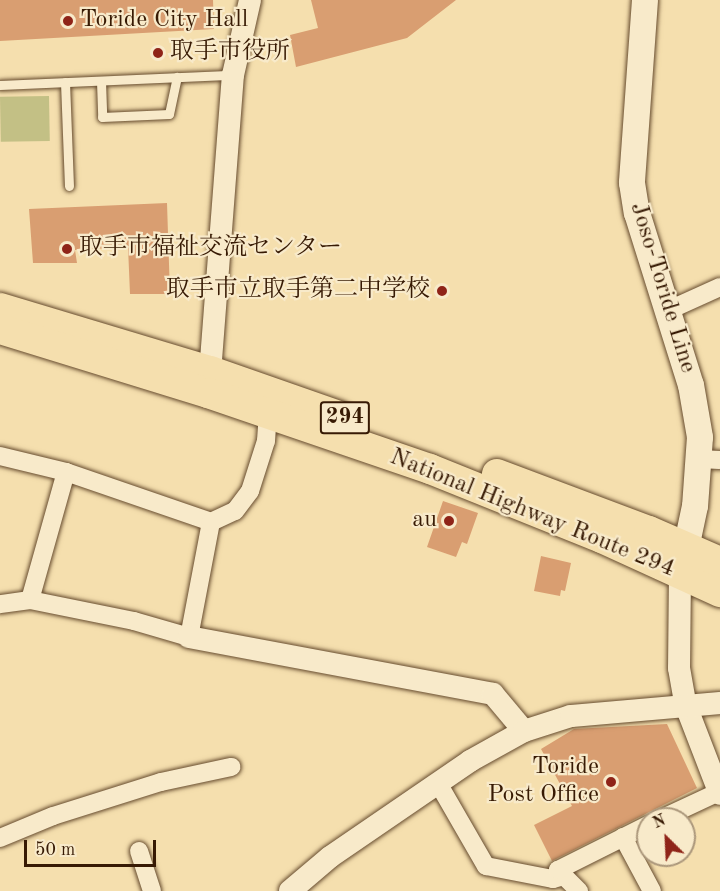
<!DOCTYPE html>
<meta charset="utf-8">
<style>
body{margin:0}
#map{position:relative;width:720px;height:891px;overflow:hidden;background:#f5dfae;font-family:"Old Standard TT","Noto Serif JP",serif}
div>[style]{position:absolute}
.green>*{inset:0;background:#c3c085;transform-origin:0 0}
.building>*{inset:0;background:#d99e71}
.roads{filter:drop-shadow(0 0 2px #664b2e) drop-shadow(0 0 2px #664b2e)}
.service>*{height:9px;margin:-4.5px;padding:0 4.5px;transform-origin:4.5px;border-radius:4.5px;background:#f8eaca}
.minor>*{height:18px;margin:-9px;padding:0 9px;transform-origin:9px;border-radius:9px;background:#f8eaca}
.tertiary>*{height:22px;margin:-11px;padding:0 11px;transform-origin:11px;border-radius:11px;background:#f8eaca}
.secondary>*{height:26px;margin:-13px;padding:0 13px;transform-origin:13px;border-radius:13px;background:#f8eaca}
.trunk>*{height:30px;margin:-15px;padding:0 15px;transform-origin:15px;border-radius:15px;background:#f5dfae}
.dots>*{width:16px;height:16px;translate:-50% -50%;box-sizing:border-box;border:3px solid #f8eaca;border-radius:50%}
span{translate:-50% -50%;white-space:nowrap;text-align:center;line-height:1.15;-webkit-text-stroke:4.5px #f8eaca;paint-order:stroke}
.shield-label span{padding:2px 4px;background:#f8eaca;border:2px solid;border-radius:4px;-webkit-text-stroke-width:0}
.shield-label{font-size:22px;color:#371a04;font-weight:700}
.poi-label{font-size:24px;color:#371a04}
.left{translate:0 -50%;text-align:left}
.right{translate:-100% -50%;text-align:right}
.street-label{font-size:24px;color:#371a04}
.north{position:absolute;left:636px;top:807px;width:60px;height:60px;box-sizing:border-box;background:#f8eaca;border:2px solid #ab977b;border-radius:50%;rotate:336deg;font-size:16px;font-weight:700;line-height:24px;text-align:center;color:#371a04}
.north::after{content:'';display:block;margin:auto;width:21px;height:27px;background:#8f2418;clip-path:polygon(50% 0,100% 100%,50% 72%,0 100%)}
.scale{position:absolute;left:24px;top:840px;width:132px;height:27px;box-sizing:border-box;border:3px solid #371a04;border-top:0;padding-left:8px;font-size:18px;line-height:21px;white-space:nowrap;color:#371a04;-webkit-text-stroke:4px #f8eaca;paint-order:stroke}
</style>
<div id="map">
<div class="green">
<i style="left:49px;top:96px;width:45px;height:49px;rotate:89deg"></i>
</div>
<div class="building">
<i style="clip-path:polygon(0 0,213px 0,214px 29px,0 41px)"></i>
<i style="clip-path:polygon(311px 0,456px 0,407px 38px,296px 67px,290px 35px,318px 28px)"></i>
<i style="clip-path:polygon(167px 203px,170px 294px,130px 294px,128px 247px,75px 250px,77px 263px,33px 263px,29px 209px)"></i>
<i style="clip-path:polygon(443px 501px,478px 513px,467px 544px,462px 542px,456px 557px,427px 547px)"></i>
<i style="clip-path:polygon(541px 556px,571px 563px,565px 591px,561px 590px,560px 596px,534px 591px)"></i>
<i style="clip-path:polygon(667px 724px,697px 788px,552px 861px,534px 825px,572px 806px,541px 749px,574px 729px)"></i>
</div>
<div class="roads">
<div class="service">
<i style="left:101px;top:81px;width:36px;rotate:88deg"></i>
<i style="left:102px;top:117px;width:67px;rotate:-2.6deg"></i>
<i style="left:169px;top:114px;width:38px;rotate:-78deg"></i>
<i style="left:65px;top:82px;width:104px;rotate:87.8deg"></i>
<i style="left:0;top:85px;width:233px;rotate:-2.5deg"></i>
</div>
<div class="minor">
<i style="left:669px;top:310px;width:56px;rotate:-24.3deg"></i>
<i style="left:0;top:456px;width:68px;rotate:13.6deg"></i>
<i style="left:66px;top:472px;width:153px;rotate:19deg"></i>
<i style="left:211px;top:522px;width:117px;rotate:100.8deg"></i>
<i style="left:189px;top:637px;width:57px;rotate:-163.8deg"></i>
<i style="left:134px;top:621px;width:106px;rotate:-168.6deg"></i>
<i style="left:30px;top:600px;width:30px;rotate:172deg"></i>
<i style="left:700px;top:459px;width:20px;rotate:3deg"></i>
<i style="left:211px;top:522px;width:26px;rotate:-25deg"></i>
<i style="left:235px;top:511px;width:25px;rotate:-53deg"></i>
<i style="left:250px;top:491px;width:52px;rotate:-72.3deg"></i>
<i style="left:266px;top:441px;width:27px;rotate:-86deg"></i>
<i style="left:30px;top:600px;width:133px;rotate:-74.3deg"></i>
<i style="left:438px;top:783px;width:96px;rotate:60deg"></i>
<i style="left:486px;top:866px;width:68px;rotate:11deg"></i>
<i style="left:553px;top:879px;width:11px;rotate:-15deg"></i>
<i style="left:661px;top:819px;width:64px;rotate:-25deg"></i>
<i style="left:623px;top:837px;width:61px;rotate:61.8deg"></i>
<i style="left:0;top:838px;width:57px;rotate:-22.5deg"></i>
<i style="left:53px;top:816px;width:113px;rotate:-17.5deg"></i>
<i style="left:161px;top:782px;width:72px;rotate:-12.1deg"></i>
<i style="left:139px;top:851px;width:42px;rotate:72deg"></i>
<i style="left:579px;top:891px;width:30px;rotate:-135deg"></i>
<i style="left:558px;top:870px;width:101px;rotate:-26.6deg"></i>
</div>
<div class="tertiary">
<i style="left:209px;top:386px;width:312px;rotate:-85.6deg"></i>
<i style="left:233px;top:75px;width:77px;rotate:-77.2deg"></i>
<i style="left:680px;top:574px;width:94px;rotate:90.6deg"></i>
<i style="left:679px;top:668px;width:39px;rotate:80deg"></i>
<i style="left:686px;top:706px;width:94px;rotate:68.9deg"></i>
<i style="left:189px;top:637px;width:309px;rotate:10.6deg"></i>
<i style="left:493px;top:694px;width:48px;rotate:50deg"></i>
<i style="left:290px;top:891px;width:52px;rotate:-40.4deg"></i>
<i style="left:330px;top:857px;width:170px;rotate:-34.4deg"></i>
<i style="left:470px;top:761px;width:62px;rotate:-29.1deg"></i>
<i style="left:524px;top:731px;width:49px;rotate:-17.7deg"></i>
<i style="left:571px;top:716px;width:150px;rotate:-5deg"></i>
</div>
<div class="secondary">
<i style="left:645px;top:0;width:183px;rotate:94.1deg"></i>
<i style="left:632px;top:183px;width:30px;rotate:81deg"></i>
<i style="left:637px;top:213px;width:180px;rotate:72.6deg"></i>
<i style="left:691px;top:385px;width:53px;rotate:80.2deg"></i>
<i style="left:700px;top:437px;width:69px;rotate:94.1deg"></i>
<i style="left:695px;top:506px;width:62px;rotate:102deg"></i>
</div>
<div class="trunk">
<i style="left:0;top:308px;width:219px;rotate:16.7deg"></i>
<i style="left:210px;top:371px;width:137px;rotate:19.2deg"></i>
<i style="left:0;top:329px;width:218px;rotate:17.1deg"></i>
<i style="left:208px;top:393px;width:235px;rotate:18.9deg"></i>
<i style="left:430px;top:469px;width:185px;rotate:21.9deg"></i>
<i style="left:602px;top:538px;width:130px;rotate:24.6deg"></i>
<i style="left:497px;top:474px;width:162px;rotate:20.6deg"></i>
<i style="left:649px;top:531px;width:77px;rotate:23.6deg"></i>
</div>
</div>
<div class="dots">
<i style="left:68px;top:21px;background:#8f2418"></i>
<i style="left:158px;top:53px;background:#8f2418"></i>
<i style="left:67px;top:249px;background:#8f2418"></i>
<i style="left:442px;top:291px;background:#8f2418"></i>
<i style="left:449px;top:521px;background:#8f2418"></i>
<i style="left:611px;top:782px;background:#8f2418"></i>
</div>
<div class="shield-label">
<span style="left:345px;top:418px">294</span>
</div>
<div class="poi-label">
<span class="left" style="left:80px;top:21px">Toride City Hall</span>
<span class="left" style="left:170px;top:53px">取手市役所</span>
<span class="left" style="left:79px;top:249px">取手市福祉交流センター</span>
<span class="right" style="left:430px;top:291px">取手市立取手第二中学校</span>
<span class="right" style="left:437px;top:521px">au</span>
<span class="right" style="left:599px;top:782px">Toride<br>Post Office</span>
</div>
<div class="street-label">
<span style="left:662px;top:288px;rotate:73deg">Joso-Toride Line</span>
<span style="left:532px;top:514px;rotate:22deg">National Highway Route 294</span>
</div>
<div class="north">N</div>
<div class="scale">50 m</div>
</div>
